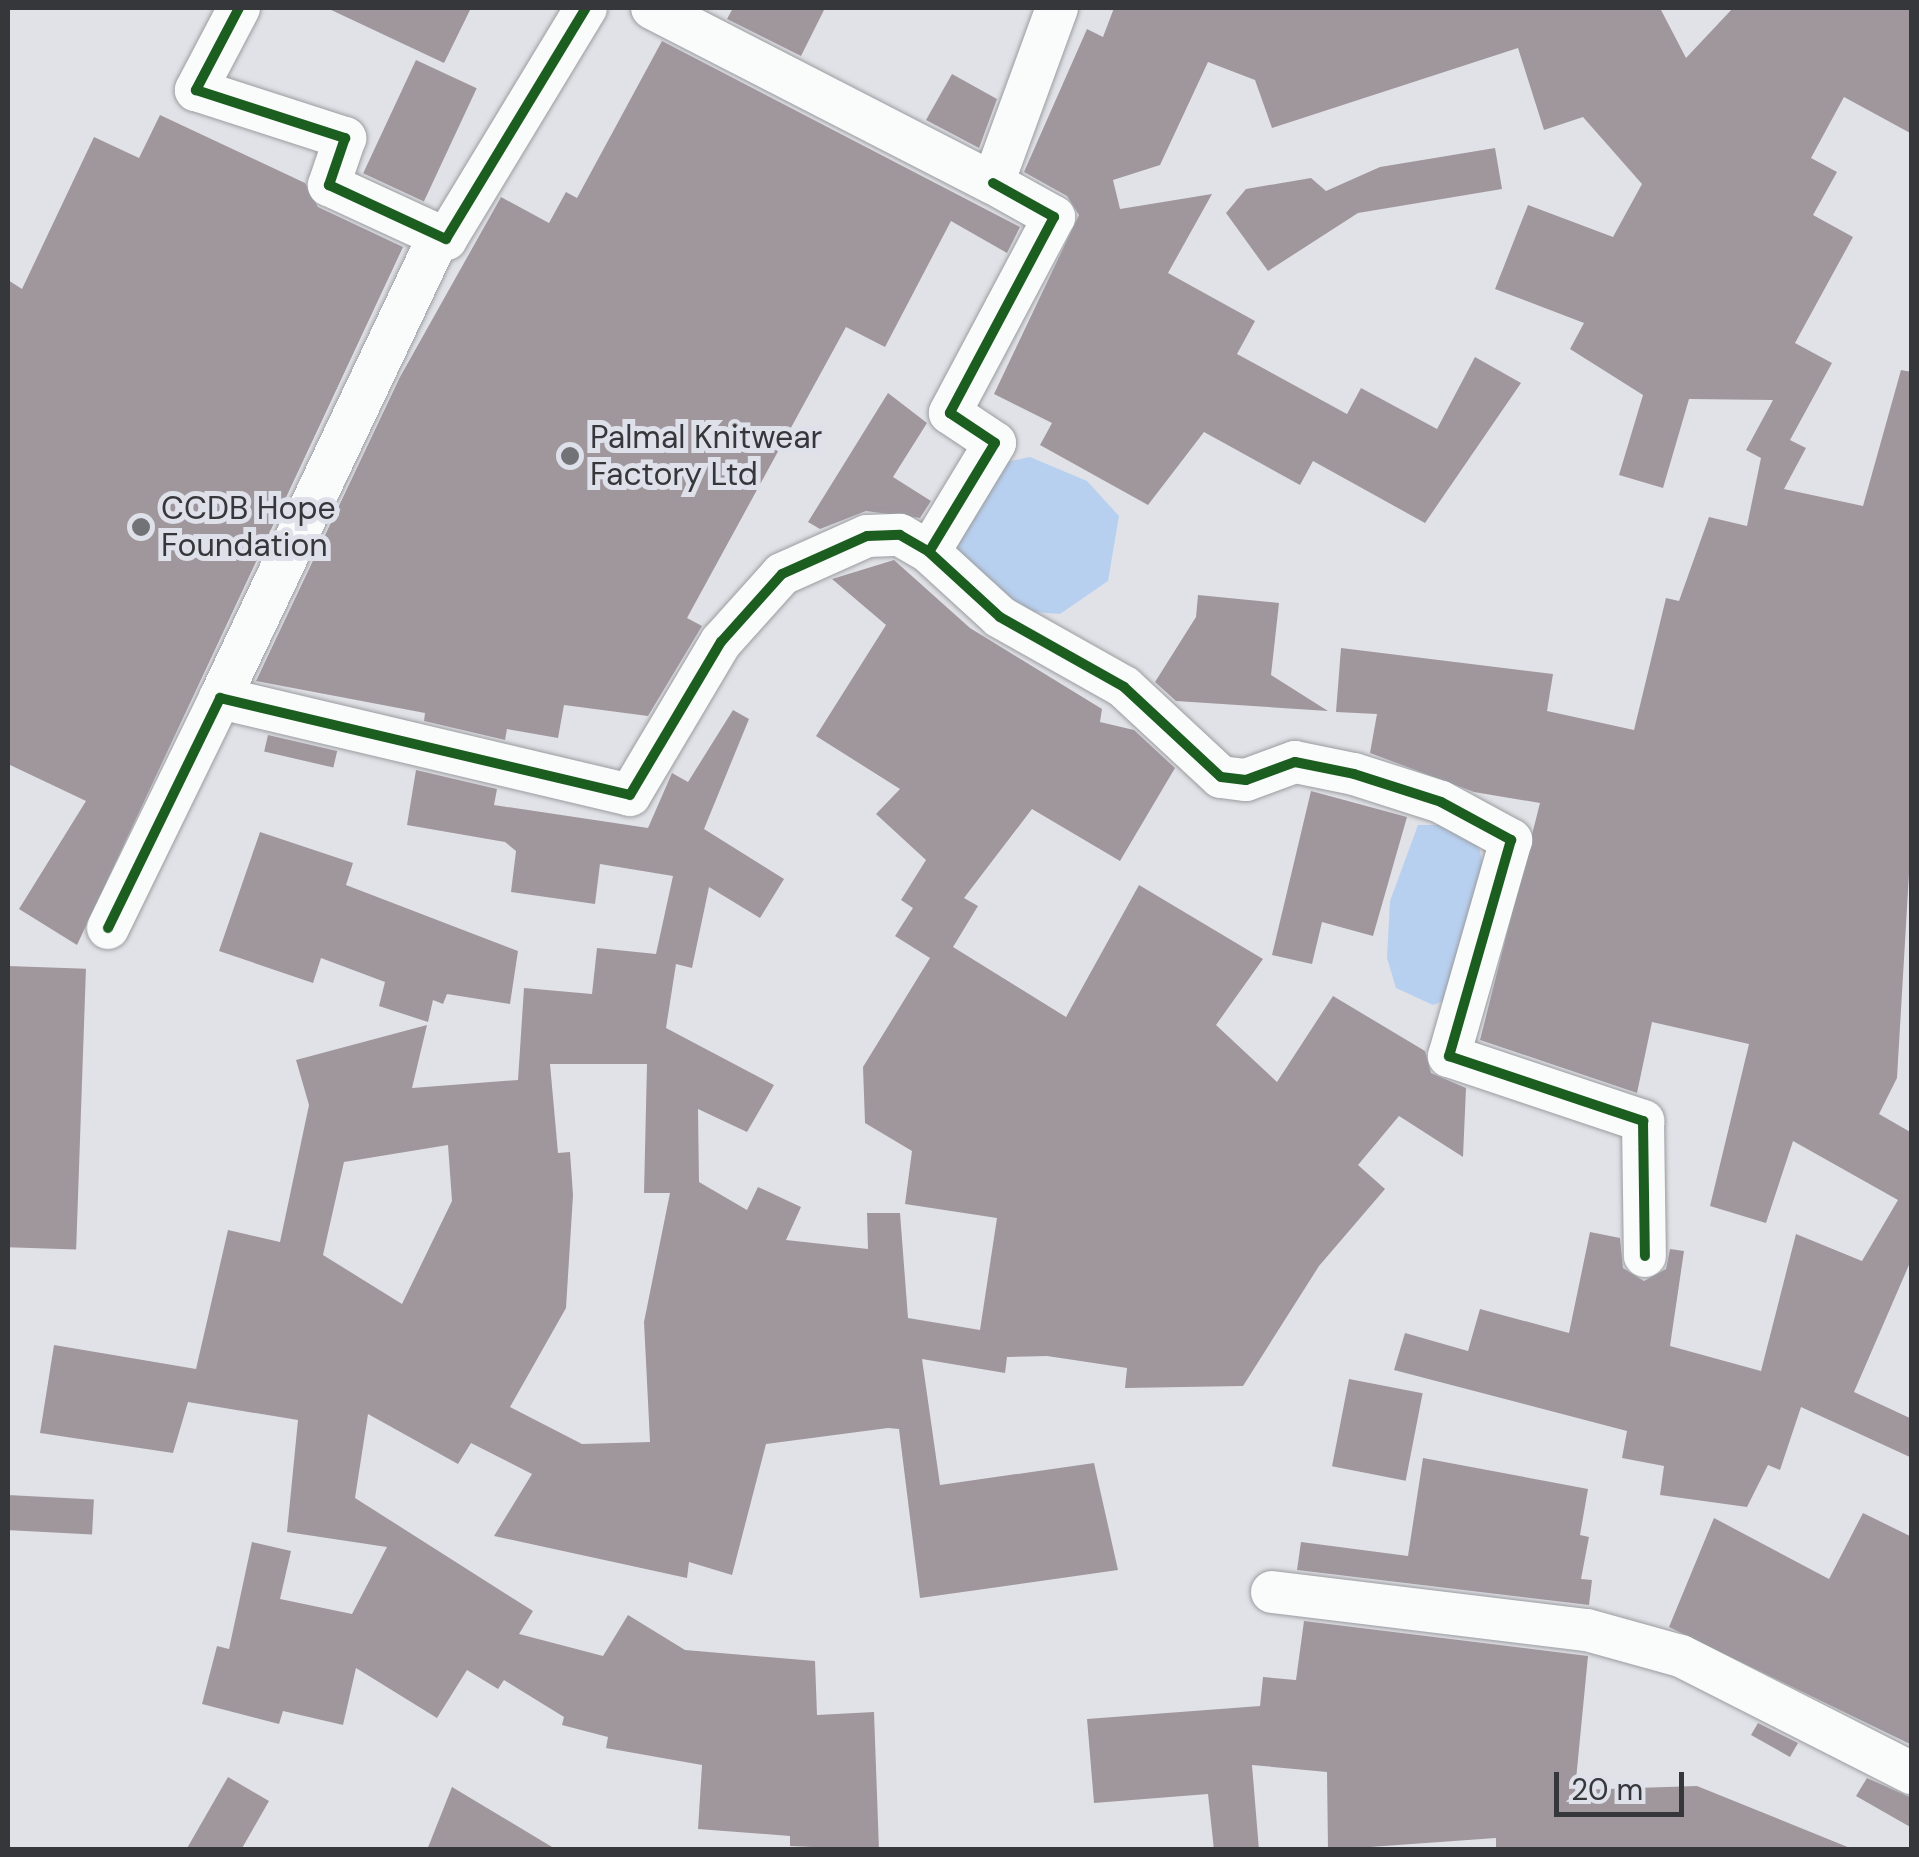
<!DOCTYPE html>
<style>
body{margin:0}
#map{position:relative;width:1919px;height:1857px;overflow:hidden;background:#e1e2e7;font-family:"DM Sans",sans-serif}
div>[style]{position:absolute}
.water>*{inset:0;background:#b8d0ef}
.building>*{inset:0;background:#a0979d;transform-origin:0 0}
.roads{filter:drop-shadow(0 0 2px #9b9ca0) drop-shadow(0 0 2px #9b9ca0)}
.street>*{height:42px;margin:-21px;padding:0 21px;transform-origin:21px;border-radius:21px;background:#fafbfb}
.cycleway>*{height:10px;margin:-5px;padding:0 5px;transform-origin:5px;border-radius:5px;background:#1b5e20}
.dots>*{width:28px;height:28px;translate:-50% -50%;box-sizing:border-box;border:5px solid #dee1ea;border-radius:50%}
span{translate:-50% -50%;white-space:nowrap;text-align:center;line-height:1.15;-webkit-text-stroke:10px #dee1ea;paint-order:stroke}
.poi-label{font-size:32px;color:#36373a}
.left{translate:0 -50%;text-align:left}
.frame{position:absolute;inset:0;border:10px solid #36373a;pointer-events:none}
.scale{position:absolute;left:1554px;top:1772px;width:130px;height:45px;box-sizing:border-box;border:5px solid #36373a;border-top:0;padding-left:12px;font-size:30px;line-height:35px;white-space:nowrap;color:#36373a;-webkit-text-stroke:8px #dee1ea;paint-order:stroke}
</style>
<div id="map">
<div class="water">
<i style="clip-path:polygon(1030px 457px,1087px 481px,1119px 516px,1108px 581px,1060px 614px,1023px 611px,956px 550px,1001px 463px)"></i>
<i style="clip-path:polygon(1418px 825px,1446px 825px,1478px 844px,1483px 864px,1443px 1001px,1433px 1005px,1396px 988px,1387px 958px,1390px 901px)"></i>
</div>
<div class="building">
<i style="clip-path:polygon(327px 8px,471px 8px,444px 63px)"></i>
<i style="clip-path:polygon(733px 8px,825px 8px,801px 56px,727px 19px)"></i>
<i style="clip-path:polygon(1114px 8px,1660px 8px,1686px 58px,1733px 8px,1912px 8px,1912px 134px,1844px 97px,1811px 158px,1837px 172px,1813px 215px,1853px 237px,1795px 343px,1832px 363px,1790px 440px,1806px 448px,1784px 489px,1863px 506px,1901px 370px,1912px 372px,1912px 823px,1897px 1078px,1879px 1114px,1912px 1133px,1912px 1258px,1854px 1392px,1912px 1419px,1912px 1458px,1801px 1407px,1780px 1470px,1768px 1465px,1747px 1507px,1660px 1495px,1664px 1466px,1622px 1458px,1627px 1431px,1394px 1370px,1405px 1333px,1468px 1351px,1480px 1309px,1569px 1333px,1590px 1232px,1620px 1238px,1623px 1268px,1644px 1281px,1666px 1269px,1670px 1249px,1684px 1251px,1670px 1346px,1761px 1371px,1796px 1234px,1862px 1261px,1898px 1200px,1793px 1141px,1766px 1223px,1710px 1206px,1749px 1044px,1652px 1022px,1637px 1093px,1480px 1040px,1540px 803px,1474px 792px,1370px 753px,1377px 714px,1336px 712px,1341px 648px,1553px 674px,1547px 711px,1634px 730px,1666px 598px,1679px 601px,1709px 517px,1747px 526px,1761px 458px,1746px 450px,1773px 400px,1689px 399px,1663px 488px,1619px 475px,1643px 395px,1570px 349px,1584px 323px,1495px 289px,1528px 205px,1613px 237px,1642px 184px,1583px 117px,1544px 130px,1518px 48px,1272px 128px,1255px 80px,1208px 62px,1160px 165px,1113px 180px,1120px 209px,1212px 194px,1168px 273px,1255px 321px,1237px 354px,1347px 414px,1361px 388px,1437px 429px,1475px 357px,1521px 383px,1425px 523px,1313px 461px,1300px 485px,1204px 432px,1148px 505px,1040px 445px,1052px 423px,994px 394px,1079px 215px,1067px 196px,1024px 172px,1087px 29px,1103px 37px)"></i>
<i style="clip-path:polygon(662px 41px,1020px 227px,1007px 253px,951px 221px,885px 347px,846px 327px,687px 618px,702px 626px,648px 716px,564px 705px,558px 738px,507px 729px,505px 740px,424px 721px,425px 713px,256px 681px,400px 377px,501px 197px,549px 223px,566px 192px,577px 198px)"></i>
<i style="left:416px;top:60px;width:67px;height:125px;rotate:25deg"></i>
<i style="clip-path:polygon(952px 74px,997px 99px,979px 148px,926px 120px)"></i>
<i style="clip-path:polygon(160px 115px,305px 183px,318px 207px,403px 247px,77px 945px,19px 909px,86px 801px,8px 764px,8px 280px,22px 289px,94px 137px,139px 158px)"></i>
<i style="clip-path:polygon(1495px 148px,1502px 189px,1358px 213px,1268px 271px,1226px 213px,1246px 189px,1311px 178px,1326px 191px,1380px 167px)"></i>
<i style="clip-path:polygon(888px 393px,927px 423px,893px 477px,931px 501px,920px 518px,866px 511px,820px 529px,808px 522px)"></i>
<i style="clip-path:polygon(evenodd,894px 560px,970px 628px,1102px 709px,1100px 722px,1134px 730px,1175px 768px,1120px 861px,1032px 809px,964px 898px,978px 906px,953px 947px,1066px 1017px,1139px 885px,1263px 959px,1216px 1025px,1277px 1082px,1333px 996px,1425px 1051px,1431px 1073px,1466px 1088px,1463px 1157px,1399px 1116px,1358px 1165px,1385px 1189px,1319px 1266px,1243px 1386px,1125px 1388px,1127px 1368px,1047px 1356px,1007px 1357px,1005px 1373px,922px 1359px,940px 1485px,1094px 1463px,1118px 1570px,920px 1598px,899px 1429px,888px 1428px,766px 1444px,732px 1575px,689px 1562px,687px 1578px,494px 1536px,532px 1474px,471px 1443px,458px 1464px,368px 1414px,355px 1498px,533px 1611px,519px 1634px,603px 1656px,628px 1615px,685px 1650px,815px 1661px,817px 1715px,874px 1712px,879px 1850px,790px 1846px,790px 1836px,698px 1829px,702px 1765px,606px 1748px,608px 1737px,562px 1725px,564px 1717px,504px 1680px,498px 1689px,467px 1670px,437px 1718px,356px 1668px,343px 1725px,283px 1711px,279px 1724px,202px 1704px,217px 1646px,229px 1649px,252px 1542px,291px 1551px,280px 1599px,352px 1614px,387px 1547px,287px 1532px,298px 1420px,188px 1402px,173px 1453px,40px 1433px,54px 1345px,196px 1369px,228px 1230px,280px 1242px,309px 1105px,296px 1060px,427px 1025px,412px 1088px,518px 1080px,524px 988px,592px 994px,597px 948px,656px 954px,673px 876px,600px 864px,595px 904px,511px 892px,516px 851px,505px 842px,407px 825px,416px 770px,497px 789px,494px 805px,648px 828px,672px 773px,688px 782px,733px 710px,749px 719px,704px 829px,784px 879px,760px 918px,709px 887px,692px 968px,676px 964px,666px 1028px,774px 1085px,747px 1132px,698px 1109px,699px 1182px,747px 1210px,758px 1187px,801px 1207px,786px 1240px,868px 1249px,867px 1213px,900px 1213px,908px 1318px,980px 1330px,997px 1218px,905px 1204px,912px 1151px,865px 1123px,863px 1067px,930px 958px,895px 936px,913px 908px,901px 900px,926px 860px,876px 814px,900px 789px,816px 736px,886px 625px,832px 579px,894px 560px,550px 1064px,647px 1064px,644px 1193px,670px 1193px,644px 1322px,650px 1442px,582px 1444px,510px 1407px,566px 1308px,573px 1195px,570px 1152px,558px 1153px,550px 1064px,894px 560px,448px 1145px,452px 1201px,402px 1304px,323px 1255px,344px 1162px,448px 1145px)"></i>
<i style="clip-path:polygon(1198px 595px,1279px 603px,1271px 675px,1328px 711px,1176px 701px,1155px 682px,1196px 617px)"></i>
<i style="left:268px;top:735px;width:71px;height:17px;rotate:13deg"></i>
<i style="clip-path:polygon(1311px 791px,1407px 817px,1373px 936px,1322px 922px,1312px 964px,1272px 955px)"></i>
<i style="clip-path:polygon(260px 832px,353px 863px,346px 885px,518px 951px,510px 1004px,447px 994px,443px 1004px,433px 1000px,428px 1022px,379px 1006px,385px 982px,321px 958px,313px 983px,219px 951px)"></i>
<i style="left:8px;top:966px;width:78px;height:281px;rotate:2deg"></i>
<i style="left:1349px;top:1379px;width:75px;height:89px;rotate:11deg"></i>
<i style="clip-path:polygon(1423px 1458px,1588px 1489px,1580px 1535px,1589px 1537px,1581px 1579px,1592px 1580px,1589px 1605px,1297px 1570px,1301px 1542px,1408px 1556px)"></i>
<i style="left:8px;top:1495px;width:86px;height:35px;rotate:3deg"></i>
<i style="clip-path:polygon(1863px 1513px,1912px 1537px,1912px 1745px,1669px 1627px,1714px 1518px,1829px 1579px)"></i>
<i style="clip-path:polygon(1304px 1621px,1588px 1656px,1575px 1790px,1697px 1786px,1855px 1850px,1496px 1850px,1496px 1838px,1328px 1850px,1327px 1772px,1252px 1765px,1259px 1850px,1214px 1850px,1208px 1794px,1094px 1803px,1087px 1719px,1260px 1706px,1263px 1677px,1296px 1680px)"></i>
<i style="clip-path:polygon(1758px 1723px,1798px 1743px,1790px 1757px,1751px 1735px)"></i>
<i style="clip-path:polygon(228px 1777px,269px 1801px,241px 1850px,186px 1850px)"></i>
<i style="clip-path:polygon(1867px 1778px,1912px 1798px,1912px 1828px,1856px 1796px)"></i>
<i style="clip-path:polygon(452px 1787px,557px 1850px,427px 1850px)"></i>
</div>
<div class="roads">
<div class="street">
<i style="left:239px;top:8px;width:93px;rotate:117.7deg"></i>
<i style="left:196px;top:90px;width:157px;rotate:17.9deg"></i>
<i style="left:345px;top:138px;width:50px;rotate:108.8deg"></i>
<i style="left:329px;top:185px;width:129px;rotate:24.8deg"></i>
<i style="left:446px;top:239px;width:270px;rotate:-58.8deg"></i>
<i style="left:652px;top:8px;width:383px;rotate:27.2deg"></i>
<i style="left:993px;top:183px;width:186px;rotate:-69.9deg"></i>
<i style="left:993px;top:183px;width:70px;rotate:29.1deg"></i>
<i style="left:1054px;top:217px;width:222px;rotate:118deg"></i>
<i style="left:950px;top:413px;width:54px;rotate:33.7deg"></i>
<i style="left:995px;top:443px;width:127px;rotate:121.2deg"></i>
<i style="left:929px;top:552px;width:96px;rotate:42.5deg"></i>
<i style="left:1000px;top:617px;width:142px;rotate:29.4deg"></i>
<i style="left:1124px;top:687px;width:132px;rotate:42.9deg"></i>
<i style="left:1221px;top:777px;width:25px;rotate:7deg"></i>
<i style="left:1246px;top:780px;width:52px;rotate:-20.2deg"></i>
<i style="left:1295px;top:762px;width:60px;rotate:11.5deg"></i>
<i style="left:1354px;top:774px;width:91px;rotate:17.8deg"></i>
<i style="left:1441px;top:802px;width:80px;rotate:28.5deg"></i>
<i style="left:1511px;top:840px;width:225px;rotate:106deg"></i>
<i style="left:1449px;top:1056px;width:205px;rotate:18.5deg"></i>
<i style="left:1643px;top:1121px;width:135px;rotate:89.2deg"></i>
<i style="left:220px;top:698px;width:511px;rotate:-64.64deg"></i>
<i style="left:108px;top:928px;width:256px;rotate:-64deg"></i>
<i style="left:220px;top:698px;width:421px;rotate:13.3deg"></i>
<i style="left:630px;top:795px;width:178px;rotate:-59.3deg"></i>
<i style="left:721px;top:642px;width:91px;rotate:-48.1deg"></i>
<i style="left:782px;top:574px;width:93px;rotate:-24.1deg"></i>
<i style="left:867px;top:536px;width:33px;rotate:-2deg"></i>
<i style="left:900px;top:535px;width:34px;rotate:30deg"></i>
<i style="left:1272px;top:1592px;width:317px;rotate:6.9deg"></i>
<i style="left:1587px;top:1630px;width:98px;rotate:15.5deg"></i>
<i style="left:1681px;top:1656px;width:259px;rotate:26.9deg"></i>
</div>
</div>
<div class="cycleway">
<i style="left:239px;top:8px;width:93px;rotate:117.7deg"></i>
<i style="left:196px;top:90px;width:157px;rotate:17.9deg"></i>
<i style="left:345px;top:138px;width:50px;rotate:108.8deg"></i>
<i style="left:329px;top:185px;width:129px;rotate:24.8deg"></i>
<i style="left:446px;top:239px;width:270px;rotate:-58.8deg"></i>
<i style="left:993px;top:183px;width:70px;rotate:29.1deg"></i>
<i style="left:1054px;top:217px;width:222px;rotate:118deg"></i>
<i style="left:950px;top:413px;width:54px;rotate:33.7deg"></i>
<i style="left:995px;top:443px;width:127px;rotate:121.2deg"></i>
<i style="left:929px;top:552px;width:96px;rotate:42.5deg"></i>
<i style="left:1000px;top:617px;width:142px;rotate:29.4deg"></i>
<i style="left:1124px;top:687px;width:132px;rotate:42.9deg"></i>
<i style="left:1221px;top:777px;width:25px;rotate:7deg"></i>
<i style="left:1246px;top:780px;width:52px;rotate:-20.2deg"></i>
<i style="left:1295px;top:762px;width:60px;rotate:11.5deg"></i>
<i style="left:1354px;top:774px;width:91px;rotate:17.8deg"></i>
<i style="left:1441px;top:802px;width:80px;rotate:28.5deg"></i>
<i style="left:1511px;top:840px;width:225px;rotate:106deg"></i>
<i style="left:1449px;top:1056px;width:205px;rotate:18.5deg"></i>
<i style="left:1643px;top:1121px;width:135px;rotate:89.2deg"></i>
<i style="left:108px;top:928px;width:256px;rotate:-64deg"></i>
<i style="left:220px;top:698px;width:421px;rotate:13.3deg"></i>
<i style="left:630px;top:795px;width:178px;rotate:-59.3deg"></i>
<i style="left:721px;top:642px;width:91px;rotate:-48.1deg"></i>
<i style="left:782px;top:574px;width:93px;rotate:-24.1deg"></i>
<i style="left:867px;top:536px;width:33px;rotate:-2deg"></i>
<i style="left:900px;top:535px;width:34px;rotate:30deg"></i>
</div>
<div class="dots">
<i style="left:570px;top:456px;background:#727377"></i>
<i style="left:141px;top:527px;background:#727377"></i>
</div>
<div class="poi-label">
<span class="left" style="left:590px;top:456px">Palmal Knitwear<br>Factory Ltd</span>
<span class="left" style="left:161px;top:527px">CCDB Hope<br>Foundation</span>
</div>
<div class="frame"></div>
<div class="scale">20 m</div>
</div>
